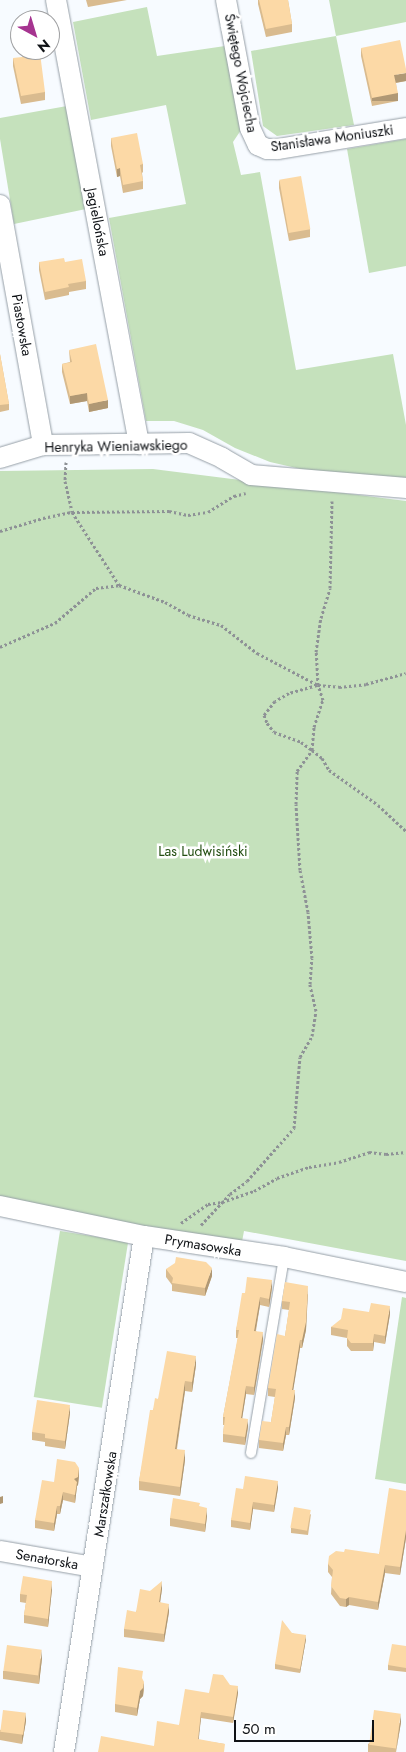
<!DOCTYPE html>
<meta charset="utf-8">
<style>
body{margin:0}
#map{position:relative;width:406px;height:1752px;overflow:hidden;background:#f7fbff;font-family:Jost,sans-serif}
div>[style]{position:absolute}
.green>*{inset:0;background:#c5e1bc;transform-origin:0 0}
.path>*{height:3px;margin-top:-1.5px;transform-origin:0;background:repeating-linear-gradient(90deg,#8e9296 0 2.5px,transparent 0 5px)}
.roads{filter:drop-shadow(0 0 1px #969fa7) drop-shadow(0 0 1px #969fa7)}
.service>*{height:10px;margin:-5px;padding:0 5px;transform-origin:5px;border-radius:5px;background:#fff}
.minor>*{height:20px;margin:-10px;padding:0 10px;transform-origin:10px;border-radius:10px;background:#fff}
.wall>*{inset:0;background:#d9bb8f}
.shaded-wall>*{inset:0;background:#b09874;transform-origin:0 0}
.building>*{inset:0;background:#fcd9a6;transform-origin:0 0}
span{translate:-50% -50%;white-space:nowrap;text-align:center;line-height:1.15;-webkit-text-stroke:5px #fff;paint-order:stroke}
.street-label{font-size:14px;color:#0f1216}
.park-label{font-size:14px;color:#244f13}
.north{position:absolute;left:10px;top:10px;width:50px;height:50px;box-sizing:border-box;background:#fff;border:1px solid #9fa0a2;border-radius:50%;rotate:141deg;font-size:14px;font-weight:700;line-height:20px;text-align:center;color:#0f1216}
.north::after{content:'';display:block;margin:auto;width:18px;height:22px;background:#a63490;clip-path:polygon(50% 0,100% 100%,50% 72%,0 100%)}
.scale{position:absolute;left:234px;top:1720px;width:140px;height:22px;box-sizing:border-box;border:2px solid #0f1216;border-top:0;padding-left:6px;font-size:15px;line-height:18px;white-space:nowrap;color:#0f1216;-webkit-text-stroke:4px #fff;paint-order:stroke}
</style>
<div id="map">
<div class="green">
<i style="clip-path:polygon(329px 0,406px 0,406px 22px,336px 36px,354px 125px,277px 136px,263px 126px,251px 51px,336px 36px)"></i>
<i style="clip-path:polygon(147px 7px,157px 56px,225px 46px,241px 130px,233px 142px,241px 175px,260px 172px,296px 370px,393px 354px,406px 425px,406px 478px,314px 472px,270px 462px,235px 448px,203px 430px,174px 421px,146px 421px,109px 218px,186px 204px,166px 105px,91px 120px,73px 22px)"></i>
<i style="clip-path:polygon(67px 106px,86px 209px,14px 224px,0 139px,0 118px)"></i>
<i style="clip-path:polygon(406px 139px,406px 266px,369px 273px,347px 149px)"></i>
<i style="clip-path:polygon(153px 469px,406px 501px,406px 1261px,244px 1231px,241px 1247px,0 1200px,0 471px)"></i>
<i style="left:60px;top:1231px;width:69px;height:168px;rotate:9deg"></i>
<i style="clip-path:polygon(402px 1297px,406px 1298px,406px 1484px,375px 1479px)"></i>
</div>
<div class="path">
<i style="left:66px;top:462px;width:19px;rotate:93deg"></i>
<i style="left:65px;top:481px;width:32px;rotate:77deg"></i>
<i style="left:72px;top:512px;width:87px;rotate:57.2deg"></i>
<i style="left:0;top:531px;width:45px;rotate:-16.8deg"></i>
<i style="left:43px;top:518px;width:30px;rotate:-12deg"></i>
<i style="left:72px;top:512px;width:97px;rotate:-0.6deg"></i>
<i style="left:169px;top:511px;width:19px;rotate:12deg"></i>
<i style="left:188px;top:515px;width:20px;rotate:-9deg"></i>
<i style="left:208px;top:512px;width:31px;rotate:-32deg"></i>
<i style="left:234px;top:496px;width:12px;rotate:-14deg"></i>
<i style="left:0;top:647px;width:60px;rotate:-23.6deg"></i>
<i style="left:55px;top:623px;width:54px;rotate:-40.5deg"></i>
<i style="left:96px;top:588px;width:23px;rotate:-7deg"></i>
<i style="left:119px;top:585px;width:49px;rotate:20.3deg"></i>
<i style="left:165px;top:602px;width:26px;rotate:29deg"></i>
<i style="left:188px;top:615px;width:34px;rotate:17deg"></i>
<i style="left:221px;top:625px;width:46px;rotate:37.9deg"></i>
<i style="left:257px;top:653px;width:69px;rotate:27.7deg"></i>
<i style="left:318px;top:685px;width:21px;rotate:5deg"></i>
<i style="left:339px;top:687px;width:27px;rotate:-6deg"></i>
<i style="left:366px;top:684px;width:41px;rotate:-15.4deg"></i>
<i style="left:317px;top:685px;width:29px;rotate:164deg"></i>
<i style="left:289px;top:693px;width:16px;rotate:150deg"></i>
<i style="left:275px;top:701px;width:18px;rotate:128deg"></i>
<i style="left:264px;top:715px;width:9px;rotate:69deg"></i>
<i style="left:267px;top:723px;width:11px;rotate:52deg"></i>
<i style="left:274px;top:732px;width:29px;rotate:20deg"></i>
<i style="left:301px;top:742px;width:14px;rotate:36deg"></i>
<i style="left:312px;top:750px;width:13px;rotate:39deg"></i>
<i style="left:322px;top:758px;width:14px;rotate:60deg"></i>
<i style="left:329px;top:770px;width:60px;rotate:35.5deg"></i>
<i style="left:378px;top:805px;width:38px;rotate:43deg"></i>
<i style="left:181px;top:1223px;width:33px;rotate:-35deg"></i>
<i style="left:208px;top:1204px;width:14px;rotate:-8deg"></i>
<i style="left:222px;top:1202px;width:34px;rotate:-19deg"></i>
<i style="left:254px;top:1191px;width:26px;rotate:-29deg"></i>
<i style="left:277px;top:1178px;width:34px;rotate:-19deg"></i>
<i style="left:309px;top:1167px;width:30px;rotate:-9deg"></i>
<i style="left:339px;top:1162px;width:32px;rotate:-18deg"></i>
<i style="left:369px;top:1152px;width:17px;rotate:7deg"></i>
<i style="left:386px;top:1154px;width:20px;rotate:-6deg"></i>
<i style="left:201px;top:1225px;width:42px;rotate:-46.9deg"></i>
<i style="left:230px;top:1194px;width:21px;rotate:-37deg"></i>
<i style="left:247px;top:1181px;width:71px;rotate:-48.4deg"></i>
<i style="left:294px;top:1128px;width:71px;rotate:-85.2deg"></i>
<i style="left:300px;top:1057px;width:24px;rotate:-60deg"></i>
<i style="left:312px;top:1036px;width:25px;rotate:-81deg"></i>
<i style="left:316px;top:1011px;width:28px;rotate:-103deg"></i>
<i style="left:310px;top:984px;width:26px;rotate:-86deg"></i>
<i style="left:312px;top:958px;width:46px;rotate:-95deg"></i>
<i style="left:308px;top:912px;width:43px;rotate:-100.8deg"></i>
<i style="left:300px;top:870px;width:66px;rotate:-93.5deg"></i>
<i style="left:296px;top:804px;width:33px;rotate:-88deg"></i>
<i style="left:297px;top:771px;width:26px;rotate:-54deg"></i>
<i style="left:312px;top:750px;width:23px;rotate:-85deg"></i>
<i style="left:314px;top:727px;width:28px;rotate:-72deg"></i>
<i style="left:323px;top:700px;width:16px;rotate:-108deg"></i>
<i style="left:318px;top:685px;width:33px;rotate:-93deg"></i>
<i style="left:316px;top:652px;width:34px;rotate:-82deg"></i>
<i style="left:321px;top:618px;width:31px;rotate:-73deg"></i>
<i style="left:330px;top:588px;width:87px;rotate:-88.7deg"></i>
</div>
<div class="roads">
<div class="service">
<i style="left:251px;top:1453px;width:199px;rotate:-80.4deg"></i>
</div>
<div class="minor">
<i style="left:56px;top:0;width:452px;rotate:79.4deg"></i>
<i style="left:226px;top:0;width:130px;rotate:79.4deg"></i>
<i style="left:250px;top:128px;width:19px;rotate:65deg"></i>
<i style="left:258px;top:145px;width:10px;rotate:24deg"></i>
<i style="left:267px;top:149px;width:11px"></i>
<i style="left:278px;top:149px;width:130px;rotate:-9.3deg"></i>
<i style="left:0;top:205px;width:244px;rotate:79.8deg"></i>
<i style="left:0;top:458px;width:45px;rotate:-16.8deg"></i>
<i style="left:43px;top:445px;width:146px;rotate:-0.8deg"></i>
<i style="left:189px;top:443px;width:36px;rotate:24deg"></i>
<i style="left:222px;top:458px;width:34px;rotate:30deg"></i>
<i style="left:251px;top:475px;width:156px;rotate:4.8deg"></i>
<i style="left:0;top:1206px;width:147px;rotate:11.8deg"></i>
<i style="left:144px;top:1236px;width:142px;rotate:8.5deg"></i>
<i style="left:284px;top:1257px;width:125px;rotate:11.6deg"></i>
<i style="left:0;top:1551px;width:94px;rotate:9.8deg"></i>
<i style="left:64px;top:1752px;width:522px;rotate:-81.19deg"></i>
</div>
</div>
<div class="wall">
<i style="clip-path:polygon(86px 0,127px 0,88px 7px)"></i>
<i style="clip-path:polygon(258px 0,288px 0,292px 24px,292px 32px,266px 37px,258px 4px)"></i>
<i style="clip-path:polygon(361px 48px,406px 81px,396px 83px,398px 101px,372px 106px,361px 56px)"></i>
<i style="clip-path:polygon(13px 58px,45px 92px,45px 100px,21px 104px,13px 66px)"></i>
<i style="clip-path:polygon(111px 138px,143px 164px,143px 172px,142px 173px,143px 181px,143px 189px,123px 193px,120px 176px,117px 177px,111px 146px)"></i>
<i style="clip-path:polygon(279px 180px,310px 229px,310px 237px,289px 241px,279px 188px)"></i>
<i style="clip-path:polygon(39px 262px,65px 262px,86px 281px,86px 289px,69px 292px,69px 295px,45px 300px,39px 270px)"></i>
<i style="clip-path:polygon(69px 350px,108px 408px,89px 412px,87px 401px,70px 404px,62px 372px,62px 364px,70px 362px)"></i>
<i style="clip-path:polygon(0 354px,9px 404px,9px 410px,0 412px)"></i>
<i style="clip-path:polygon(166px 1269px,212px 1276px,205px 1296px,172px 1291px,172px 1285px,166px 1277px)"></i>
<i style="clip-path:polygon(272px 1288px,269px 1307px,260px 1305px,256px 1331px,263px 1340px,254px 1395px,246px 1394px,242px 1418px,248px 1427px,245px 1445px,223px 1442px,223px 1434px,224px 1425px,223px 1425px,223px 1417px,238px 1338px,236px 1338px,236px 1330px,245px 1293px)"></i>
<i style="clip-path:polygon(308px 1294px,306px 1330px,302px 1348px,300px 1348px,293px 1390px,295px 1398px,289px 1435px,286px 1435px,283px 1451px,259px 1448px,259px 1440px,271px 1422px,275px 1397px,268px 1396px,268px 1388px,285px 1336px,289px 1310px,282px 1309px,282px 1301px)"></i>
<i style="clip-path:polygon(390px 1314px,385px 1344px,374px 1342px,373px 1351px,351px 1351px,347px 1346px,347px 1338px,331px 1335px,331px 1327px)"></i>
<i style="clip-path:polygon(196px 1365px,192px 1392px,185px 1391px,177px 1449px,185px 1460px,180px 1496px,139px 1490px,139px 1481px,153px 1410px,158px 1399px)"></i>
<i style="clip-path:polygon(70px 1413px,65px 1449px,45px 1446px,45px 1442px,32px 1440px,32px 1432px)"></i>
<i style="clip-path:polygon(79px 1476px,78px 1485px,77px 1486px,75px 1503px,63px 1500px,60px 1514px,57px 1514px,54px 1531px,35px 1528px,35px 1520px,54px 1482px)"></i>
<i style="clip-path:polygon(278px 1488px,274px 1512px,253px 1509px,250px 1530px,231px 1527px,231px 1520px,243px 1489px)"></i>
<i style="clip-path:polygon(406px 1491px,406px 1538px,400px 1575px,385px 1573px,378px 1610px,349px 1605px,346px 1607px,340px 1606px,331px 1594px,332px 1577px,328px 1572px,328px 1564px,344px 1552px,379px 1554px)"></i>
<i style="clip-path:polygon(311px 1514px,308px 1535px,291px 1533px,291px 1528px)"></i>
<i style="clip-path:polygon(207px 1516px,205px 1532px,170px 1526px,170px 1518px)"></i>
<i style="clip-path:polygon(52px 1589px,48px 1627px,24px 1623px,24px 1615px,26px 1603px,20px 1602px,20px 1594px)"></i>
<i style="clip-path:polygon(162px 1589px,160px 1602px,169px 1612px,164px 1642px,124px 1637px,124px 1629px,150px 1591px)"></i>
<i style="clip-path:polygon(292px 1633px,306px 1639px,300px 1673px,275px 1669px,275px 1664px)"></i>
<i style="clip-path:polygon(406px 1646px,406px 1672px,388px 1670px,388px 1665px)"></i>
<i style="clip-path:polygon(42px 1658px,39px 1684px,3px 1679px,3px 1671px)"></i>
<i style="clip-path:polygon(143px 1680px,144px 1690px,143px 1696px,140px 1699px,137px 1716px,115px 1712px,115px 1704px)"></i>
<i style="clip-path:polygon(230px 1685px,238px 1693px,233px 1723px,201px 1718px,198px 1740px,225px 1744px,154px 1746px,179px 1725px,209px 1693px)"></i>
<i style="clip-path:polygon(26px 1721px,22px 1744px,0 1740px,0 1730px)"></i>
<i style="clip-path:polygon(401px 1722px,396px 1752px,368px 1752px,368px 1744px)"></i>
</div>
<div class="shaded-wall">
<i style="clip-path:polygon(406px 73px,406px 81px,394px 83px,394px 75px)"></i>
<i style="left:398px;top:93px;width:8px;height:26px;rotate:90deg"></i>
<i style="clip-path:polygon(120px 168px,120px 176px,117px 177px,117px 169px)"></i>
<i style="clip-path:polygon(87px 393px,87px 401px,70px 404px,70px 396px)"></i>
<i style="clip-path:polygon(108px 400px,108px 408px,89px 412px,89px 404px)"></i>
<i style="clip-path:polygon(212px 1268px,212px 1276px,205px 1296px,205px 1288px)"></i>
<i style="clip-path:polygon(272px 1280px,272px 1288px,269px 1307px,269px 1299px)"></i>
<i style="clip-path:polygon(308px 1286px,306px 1330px,302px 1348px,302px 1340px)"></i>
<i style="clip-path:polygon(260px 1297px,260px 1305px,254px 1339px,254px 1331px)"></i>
<i style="clip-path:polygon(390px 1306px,390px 1314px,385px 1344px,385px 1336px)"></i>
<i style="clip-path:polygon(263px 1332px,263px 1340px,254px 1395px,254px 1387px)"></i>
<i style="clip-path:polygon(374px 1334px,374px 1342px,373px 1351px,373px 1343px)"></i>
<i style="clip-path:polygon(300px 1340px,300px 1348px,292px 1398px,292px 1390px)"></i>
<i style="clip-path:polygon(196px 1356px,196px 1365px,192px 1392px,192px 1382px)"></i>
<i style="clip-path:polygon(185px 1381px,185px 1391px,175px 1458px,175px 1449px)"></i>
<i style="clip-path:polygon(246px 1386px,246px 1394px,241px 1426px,241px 1418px)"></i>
<i style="clip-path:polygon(295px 1390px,295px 1398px,289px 1435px,289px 1427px)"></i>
<i style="clip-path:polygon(70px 1405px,70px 1413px,65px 1449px,65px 1441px)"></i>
<i style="clip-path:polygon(248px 1419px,248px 1427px,245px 1445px,245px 1437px)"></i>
<i style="clip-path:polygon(286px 1427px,286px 1435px,283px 1451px,283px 1443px)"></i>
<i style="clip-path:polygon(185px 1450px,185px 1460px,180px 1496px,180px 1487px)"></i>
<i style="clip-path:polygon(79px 1468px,79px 1476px,78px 1485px,77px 1486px,75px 1503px,74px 1479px)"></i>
<i style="clip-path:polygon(278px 1481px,278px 1488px,274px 1512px,274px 1505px)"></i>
<i style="clip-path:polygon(63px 1492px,63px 1500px,60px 1514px,60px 1506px)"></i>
<i style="clip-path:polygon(3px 1496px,3px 1503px,0 1504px,0 1497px)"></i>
<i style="clip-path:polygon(253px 1502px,253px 1509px,250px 1530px,250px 1523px)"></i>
<i style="clip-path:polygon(57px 1506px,57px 1514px,54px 1531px,54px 1523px)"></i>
<i style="clip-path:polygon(207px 1508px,207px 1516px,205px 1532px,205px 1524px)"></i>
<i style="clip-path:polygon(406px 1530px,406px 1538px,400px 1575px,400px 1567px)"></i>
<i style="clip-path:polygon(385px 1565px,385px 1573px,378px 1610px,378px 1602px)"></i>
<i style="clip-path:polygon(52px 1581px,52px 1589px,48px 1627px,48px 1619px)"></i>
<i style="clip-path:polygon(162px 1581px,162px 1589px,159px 1610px,159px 1602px)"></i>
<i style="clip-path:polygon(349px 1597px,349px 1605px,346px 1607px,346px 1599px)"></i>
<i style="clip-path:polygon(169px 1604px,169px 1612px,164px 1642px,164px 1634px)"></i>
<i style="clip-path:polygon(306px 1635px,306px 1639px,300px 1673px,300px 1669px)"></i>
<i style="clip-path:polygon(42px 1650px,42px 1658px,39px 1684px,39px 1676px)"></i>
<i style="clip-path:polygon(144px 1682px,143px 1696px,140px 1699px,137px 1716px,137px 1708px,140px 1691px)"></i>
<i style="clip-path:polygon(238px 1686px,238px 1693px,233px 1723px,233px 1717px)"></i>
<i style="clip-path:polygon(201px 1712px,201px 1718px,198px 1746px,198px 1739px)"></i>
<i style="clip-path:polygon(26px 1713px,26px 1721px,22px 1744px,22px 1736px)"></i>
<i style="clip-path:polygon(401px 1714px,401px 1722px,396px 1752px)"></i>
</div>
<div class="building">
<i style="clip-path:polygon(259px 0,288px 0,292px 24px,266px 29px)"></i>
<i style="clip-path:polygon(400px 40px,406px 69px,406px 73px,394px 75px,398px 93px,372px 98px,361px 48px)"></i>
<i style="clip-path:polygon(26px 51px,30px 55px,40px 53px,45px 92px,21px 96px,13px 58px,22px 57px)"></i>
<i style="clip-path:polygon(137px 133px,143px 164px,140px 165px,143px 181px,123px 185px,120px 168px,117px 169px,111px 138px)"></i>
<i style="left:301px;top:176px;width:54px;height:22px;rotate:80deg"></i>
<i style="clip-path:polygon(64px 258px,65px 262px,82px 259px,86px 281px,68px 284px,69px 287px,45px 292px,39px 262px)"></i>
<i style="clip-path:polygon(96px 344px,108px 400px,89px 404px,87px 393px,70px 396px,62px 364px,72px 362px,69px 350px)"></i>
<i style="clip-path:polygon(0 354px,9px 404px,0 405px)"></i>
<i style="clip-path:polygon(176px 1257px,206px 1262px,212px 1268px,205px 1288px,172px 1283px,173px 1278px,166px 1269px,175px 1263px)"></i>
<i style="clip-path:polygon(247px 1277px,272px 1280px,269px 1299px,260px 1297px,254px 1331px,263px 1332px,254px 1387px,246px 1386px,241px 1418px,248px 1419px,245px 1437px,223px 1434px,225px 1417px,223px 1417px,239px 1330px,236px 1330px,242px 1293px,245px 1293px)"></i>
<i style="clip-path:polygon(285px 1282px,308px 1286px,306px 1322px,302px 1340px,300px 1340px,292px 1390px,295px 1390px,289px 1427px,286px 1427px,283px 1443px,259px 1440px,262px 1421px,271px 1422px,276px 1389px,268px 1388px,277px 1334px,285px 1336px,290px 1302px,282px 1301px)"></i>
<i style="clip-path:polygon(371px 1303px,390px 1306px,385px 1336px,374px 1334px,373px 1343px,351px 1343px,347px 1338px,348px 1330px,331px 1327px,341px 1319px,343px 1308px,369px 1312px)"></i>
<i style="clip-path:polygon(167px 1351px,196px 1356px,192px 1382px,185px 1381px,175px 1449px,185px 1450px,180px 1487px,139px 1481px,150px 1410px,153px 1410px,155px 1398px,158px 1399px)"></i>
<i style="clip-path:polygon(37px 1400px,70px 1405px,65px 1441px,45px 1438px,45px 1434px,32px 1432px)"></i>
<i style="clip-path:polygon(57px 1459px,75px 1462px,79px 1468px,78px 1477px,74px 1479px,77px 1482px,75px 1495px,63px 1492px,60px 1506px,57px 1506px,54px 1523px,35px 1520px,42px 1480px,54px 1482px)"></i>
<i style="clip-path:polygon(245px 1476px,278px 1481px,274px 1505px,253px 1502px,250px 1523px,231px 1520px,236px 1488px,243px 1489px)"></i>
<i style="clip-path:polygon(389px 1488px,406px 1491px,406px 1530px,400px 1567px,385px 1565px,378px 1602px,349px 1597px,346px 1599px,340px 1598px,331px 1586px,333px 1570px,328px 1564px,329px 1556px,336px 1551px,344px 1552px,345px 1549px,379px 1554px)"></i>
<i style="clip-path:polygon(173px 1498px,200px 1503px,199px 1506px,207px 1508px,205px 1524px,170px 1518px)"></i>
<i style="left:294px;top:1507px;width:17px;height:21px;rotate:10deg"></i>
<i style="clip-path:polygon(23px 1576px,52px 1581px,48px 1619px,24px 1615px,27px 1595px,20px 1594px)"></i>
<i style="clip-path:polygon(162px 1581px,159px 1602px,169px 1604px,164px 1634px,124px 1629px,127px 1610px,136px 1612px,140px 1589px,150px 1591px)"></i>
<i style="clip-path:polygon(282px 1620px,292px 1633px,306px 1635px,300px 1669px,275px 1664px)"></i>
<i style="clip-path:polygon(392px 1644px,406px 1646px,406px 1668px,388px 1665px)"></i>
<i style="left:7px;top:1645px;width:35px;height:26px;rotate:8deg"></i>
<i style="clip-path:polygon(118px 1667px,143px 1671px,142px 1678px,144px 1682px,143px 1688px,140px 1691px,137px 1708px,115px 1704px)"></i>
<i style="clip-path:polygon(213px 1674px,223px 1675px,230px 1685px,238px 1686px,233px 1717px,201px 1712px,198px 1739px,225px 1744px,224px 1752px,98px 1752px,101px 1736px,154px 1746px,157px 1721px,179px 1725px,185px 1689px,209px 1693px)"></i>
<i style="left:3px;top:1710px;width:23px;height:22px;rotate:7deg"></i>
<i style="left:374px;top:1710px;width:27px;height:35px;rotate:8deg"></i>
</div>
<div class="street-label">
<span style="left:241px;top:73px;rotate:79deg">Świętego Wojciecha</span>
<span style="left:332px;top:138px;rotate:-8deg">Stanisława Moniuszki</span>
<span style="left:98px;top:222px;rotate:79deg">Jagiellońska</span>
<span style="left:22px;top:325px;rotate:80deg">Piastowska</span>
<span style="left:116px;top:446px;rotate:-1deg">Henryka Wieniawskiego</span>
<span style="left:203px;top:1245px;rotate:9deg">Prymasowska</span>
<span style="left:105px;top:1494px;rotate:-81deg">Marszałkowska</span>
<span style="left:47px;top:1559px;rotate:10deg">Senatorska</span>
</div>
<div class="park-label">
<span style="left:203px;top:851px">Las Ludwisiński</span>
</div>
<div class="north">N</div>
<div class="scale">50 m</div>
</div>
